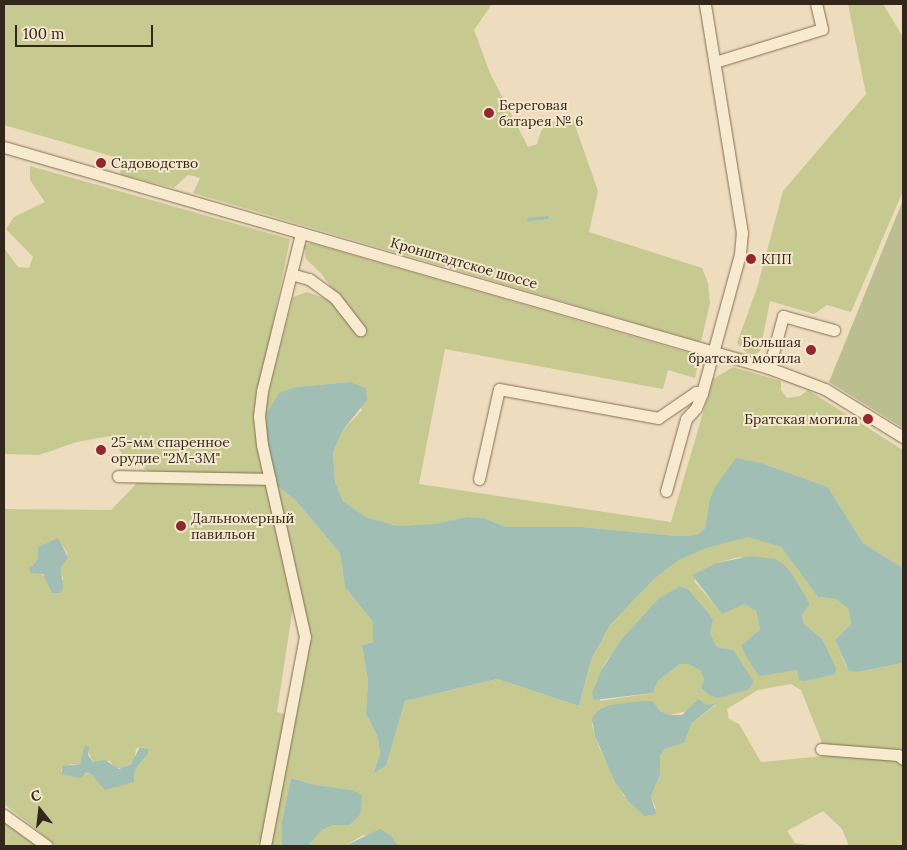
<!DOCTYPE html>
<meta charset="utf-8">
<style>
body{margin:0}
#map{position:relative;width:907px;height:850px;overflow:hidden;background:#eddcbd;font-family:Lora,serif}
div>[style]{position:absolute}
.green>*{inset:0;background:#c6ca91}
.cemetery>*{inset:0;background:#bbbe91}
.water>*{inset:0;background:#a0beb4}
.stream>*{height:2.5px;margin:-1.25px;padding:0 1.25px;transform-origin:1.25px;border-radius:1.25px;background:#a0beb4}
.roads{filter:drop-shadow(0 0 1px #846d56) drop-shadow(0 0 1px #846d56)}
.minor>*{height:11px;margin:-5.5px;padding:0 5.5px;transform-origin:5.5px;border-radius:5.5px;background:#f8eacf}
.dots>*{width:14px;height:14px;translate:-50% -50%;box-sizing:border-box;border:2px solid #f4e7cc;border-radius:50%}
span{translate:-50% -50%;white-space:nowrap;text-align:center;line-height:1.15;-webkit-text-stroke:4px #f4e7cc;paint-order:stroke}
.poi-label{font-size:14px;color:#33261b}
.left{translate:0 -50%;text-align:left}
.right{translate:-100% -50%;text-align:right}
.street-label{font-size:14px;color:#33261b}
.frame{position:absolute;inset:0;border:5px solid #33261b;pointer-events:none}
.north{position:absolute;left:15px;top:785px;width:50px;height:50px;-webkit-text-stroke:4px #f4e7cc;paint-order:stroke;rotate:344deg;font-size:14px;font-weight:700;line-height:20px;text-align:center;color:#33261b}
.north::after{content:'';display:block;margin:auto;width:18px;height:22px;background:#33261b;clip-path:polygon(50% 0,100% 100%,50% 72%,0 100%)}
.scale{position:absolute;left:15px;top:25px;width:138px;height:22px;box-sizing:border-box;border:2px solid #33261b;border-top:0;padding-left:6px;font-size:15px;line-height:18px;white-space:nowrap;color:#33261b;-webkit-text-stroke:4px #f4e7cc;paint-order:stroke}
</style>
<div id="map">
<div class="green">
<i style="clip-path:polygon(4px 4px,492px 4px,474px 30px,490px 73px,528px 147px,537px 144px,541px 131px,549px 123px,572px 117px,598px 191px,589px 232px,702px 268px,708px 283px,710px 303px,701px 342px,193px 193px,200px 178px,194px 176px,188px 175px,174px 188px,122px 175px,120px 173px,125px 160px,4px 125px)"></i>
<i style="clip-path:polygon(848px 4px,883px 4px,903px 37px,903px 191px,851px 312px,827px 305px,814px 314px,770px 301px,760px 351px,754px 355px,747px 353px,737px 343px,757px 288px,783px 191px,866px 94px)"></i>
<i style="clip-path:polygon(30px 166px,290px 239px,259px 393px,265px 475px,152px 473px,125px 458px,110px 436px,77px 442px,39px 455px,4px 454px,4px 248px,18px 267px,29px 268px,33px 257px,6px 229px,14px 217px,45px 202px,30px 180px)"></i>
<i style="clip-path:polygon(311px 243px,700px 356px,695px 378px,668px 370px,663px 389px,445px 349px,419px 484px,671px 522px,713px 379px,733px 367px,781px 381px,781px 390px,787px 398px,800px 396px,808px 390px,903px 450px,903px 568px,863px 543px,828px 487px,764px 464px,709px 502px,705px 528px,697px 535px,677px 536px,582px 527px,506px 527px,484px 518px,466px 517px,436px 525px,397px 526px,366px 517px,343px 501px,335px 482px,333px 452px,343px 430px,362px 410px,350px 382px,295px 387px,280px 393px,266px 433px,262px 416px,293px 297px,307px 292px,330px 300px,336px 294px,320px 272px,306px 259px,304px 245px)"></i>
<i style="clip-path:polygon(evenodd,139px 481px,267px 483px,293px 606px,277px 712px,288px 715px,308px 637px,274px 483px,296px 501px,340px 553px,345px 587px,373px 622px,373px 642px,362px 645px,368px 681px,366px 714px,378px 738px,380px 754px,373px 772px,386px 766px,405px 701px,497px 679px,579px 706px,591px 660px,610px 625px,654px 579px,679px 560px,707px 548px,748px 536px,781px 547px,818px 597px,836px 599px,850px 609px,851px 624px,835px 640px,846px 666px,858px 672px,903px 663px,903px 846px,849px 846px,842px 829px,823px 811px,787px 831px,795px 843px,815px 846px,398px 846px,363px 835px,345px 846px,308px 846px,322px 830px,333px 825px,350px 825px,360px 815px,352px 790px,316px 785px,291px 778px,282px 821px,282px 846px,266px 846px,259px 842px,256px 846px,57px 846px,4px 804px,4px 509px,111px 510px,139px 481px,62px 545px,68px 554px,61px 567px,63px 580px,46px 578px,31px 566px,38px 559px,41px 546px,62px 545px,139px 481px,739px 557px,786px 566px,810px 604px,802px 615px,804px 624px,822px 639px,835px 673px,806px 681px,797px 670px,742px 646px,760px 629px,756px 611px,744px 604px,722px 613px,694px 581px,717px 563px,739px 557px,139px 481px,680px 586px,688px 589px,708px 612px,713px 620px,710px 633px,717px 647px,734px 650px,754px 682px,748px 690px,719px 698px,701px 690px,704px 679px,700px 670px,687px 664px,680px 664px,658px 681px,653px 693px,600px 701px,602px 669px,607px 660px,659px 598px,680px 586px,139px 481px,791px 684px,801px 690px,821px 740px,823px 756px,761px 762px,739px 724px,729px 719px,727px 709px,758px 690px,791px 684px,139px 481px,642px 701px,653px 701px,660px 711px,670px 715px,717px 704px,692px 723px,684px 743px,665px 749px,660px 756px,660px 775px,651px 796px,656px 809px,624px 796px,599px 747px,592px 725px,598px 710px,642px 701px,139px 481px,140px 747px,144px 747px,146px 757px,135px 770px,135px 778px,126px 784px,103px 786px,91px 774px,61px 774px,61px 770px,71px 764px,80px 764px,88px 751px,93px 762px,110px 761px,115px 768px,123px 768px,134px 761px,136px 749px,140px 747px)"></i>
<i style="clip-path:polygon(4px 821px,36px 846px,4px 846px)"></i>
</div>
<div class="cemetery">
<i style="clip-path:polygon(903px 200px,903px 428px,829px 382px)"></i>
</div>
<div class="water">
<i style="clip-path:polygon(350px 382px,366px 388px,367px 400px,343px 430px,333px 452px,335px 482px,343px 501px,366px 517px,397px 526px,436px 524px,466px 517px,484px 518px,506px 527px,582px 527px,677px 536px,697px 535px,705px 528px,709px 502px,715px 487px,736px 458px,764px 464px,828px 487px,863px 543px,903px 568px,903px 663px,858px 672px,849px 671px,835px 640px,851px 624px,849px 609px,836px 599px,818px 597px,781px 547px,748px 537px,707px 548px,679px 560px,654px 579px,610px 625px,591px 660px,579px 706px,497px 679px,405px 701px,386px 766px,373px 773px,380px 754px,378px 738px,366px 714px,368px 681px,362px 645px,373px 642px,373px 622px,345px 587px,340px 553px,296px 501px,274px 483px,266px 433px,267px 413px,279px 393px,295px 387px)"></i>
<i style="clip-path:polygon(58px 538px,68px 557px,61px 567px,63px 589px,60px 593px,52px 593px,43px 574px,31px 573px,29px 569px,38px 559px,38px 547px)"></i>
<i style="clip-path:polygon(751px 556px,775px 559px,786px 566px,794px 577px,810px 604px,802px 615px,804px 624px,822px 639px,836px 668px,835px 674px,806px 681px,799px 680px,797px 670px,759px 676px,747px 658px,741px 646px,760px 629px,756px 611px,744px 604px,722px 614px,692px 575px,717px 563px)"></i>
<i style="clip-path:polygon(680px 586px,688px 589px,708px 612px,713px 620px,710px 633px,717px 647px,734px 650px,754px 682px,748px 690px,719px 698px,711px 696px,701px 689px,704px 679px,700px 670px,687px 664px,680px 664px,658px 681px,653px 693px,594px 700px,592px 693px,602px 669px,621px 640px,659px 598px)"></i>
<i style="clip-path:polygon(698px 699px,707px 705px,717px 703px,692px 723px,684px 743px,665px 749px,660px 756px,660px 775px,651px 796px,656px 814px,645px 816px,630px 803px,615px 782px,595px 736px,592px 718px,598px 710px,610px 705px,642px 701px,653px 701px,660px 711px,670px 715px,682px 715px)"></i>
<i style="clip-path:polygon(85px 745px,89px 747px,88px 755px,93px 762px,105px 760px,119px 769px,131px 764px,140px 747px,148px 749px,148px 754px,135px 770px,134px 782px,105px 790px,91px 774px,86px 773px,80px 778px,61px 774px,63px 766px,80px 764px)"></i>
<i style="clip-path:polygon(291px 778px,316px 785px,352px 790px,362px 795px,360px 815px,350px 825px,333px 825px,322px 830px,308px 846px,282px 846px,282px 821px)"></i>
<i style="clip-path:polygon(380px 829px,390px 835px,398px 846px,345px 846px)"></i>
</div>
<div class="stream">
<i style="left:528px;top:219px;width:19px;rotate:-6deg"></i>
</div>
<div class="roads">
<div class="minor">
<i style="left:715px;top:62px;width:112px;rotate:-17.1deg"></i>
<i style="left:822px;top:29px;width:26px;rotate:-103deg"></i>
<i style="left:4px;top:147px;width:796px;rotate:16.11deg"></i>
<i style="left:769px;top:368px;width:60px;rotate:20.6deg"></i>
<i style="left:825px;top:389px;width:92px;rotate:31.6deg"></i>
<i style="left:291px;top:274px;width:19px;rotate:16deg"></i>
<i style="left:309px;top:279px;width:32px;rotate:36deg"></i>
<i style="left:335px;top:298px;width:41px;rotate:52deg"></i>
<i style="left:769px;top:368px;width:54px;rotate:-74.9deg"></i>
<i style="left:783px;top:316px;width:53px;rotate:15.4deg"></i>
<i style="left:118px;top:476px;width:152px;rotate:1.1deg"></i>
<i style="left:479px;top:479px;width:92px;rotate:-77.5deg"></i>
<i style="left:499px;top:389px;width:162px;rotate:10.3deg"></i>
<i style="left:658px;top:418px;width:46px;rotate:-34.4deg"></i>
<i style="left:696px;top:392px;width:6px;rotate:9deg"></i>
<i style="left:702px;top:393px;width:144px;rotate:-74.7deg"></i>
<i style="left:740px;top:254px;width:21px;rotate:-85deg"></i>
<i style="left:742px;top:233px;width:232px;rotate:-99.2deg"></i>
<i style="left:666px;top:491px;width:75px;rotate:-74.5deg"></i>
<i style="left:686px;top:419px;width:15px;rotate:-48deg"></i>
<i style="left:696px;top:408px;width:16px;rotate:-68deg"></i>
<i style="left:821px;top:749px;width:77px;rotate:4.5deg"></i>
<i style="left:898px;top:755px;width:6px;rotate:39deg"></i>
<i style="left:4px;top:815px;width:53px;rotate:35.8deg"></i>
<i style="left:265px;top:846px;width:213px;rotate:-79.2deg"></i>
<i style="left:305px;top:637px;width:197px;rotate:-102.6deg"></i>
<i style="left:262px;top:445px;width:29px;rotate:-96deg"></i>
<i style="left:259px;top:416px;width:25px;rotate:-83deg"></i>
<i style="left:262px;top:391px;width:163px;rotate:-76.1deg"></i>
</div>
</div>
<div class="dots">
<i style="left:489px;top:113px;background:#92272d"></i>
<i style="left:101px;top:163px;background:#92272d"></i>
<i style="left:751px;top:259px;background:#92272d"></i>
<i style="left:811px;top:350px;background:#92272d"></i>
<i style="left:868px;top:419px;background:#92272d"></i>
<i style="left:101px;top:450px;background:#92272d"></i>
<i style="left:181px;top:526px;background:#92272d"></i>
</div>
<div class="poi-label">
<span class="left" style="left:499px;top:113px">Береговая<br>батарея № 6</span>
<span class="left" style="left:111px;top:163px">Садоводство</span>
<span class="left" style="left:761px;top:259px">КПП</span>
<span class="right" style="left:801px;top:350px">Большая<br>братская могила</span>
<span class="right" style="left:858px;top:419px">Братская могила</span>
<span class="left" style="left:111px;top:450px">25-мм спаренное<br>орудие "2М-3М"</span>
<span class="left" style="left:191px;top:526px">Дальномерный<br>павильон</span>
</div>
<div class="street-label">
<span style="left:464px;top:263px;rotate:16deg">Кронштадтское шоссе</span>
</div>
<div class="frame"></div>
<div class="north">С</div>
<div class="scale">100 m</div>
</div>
